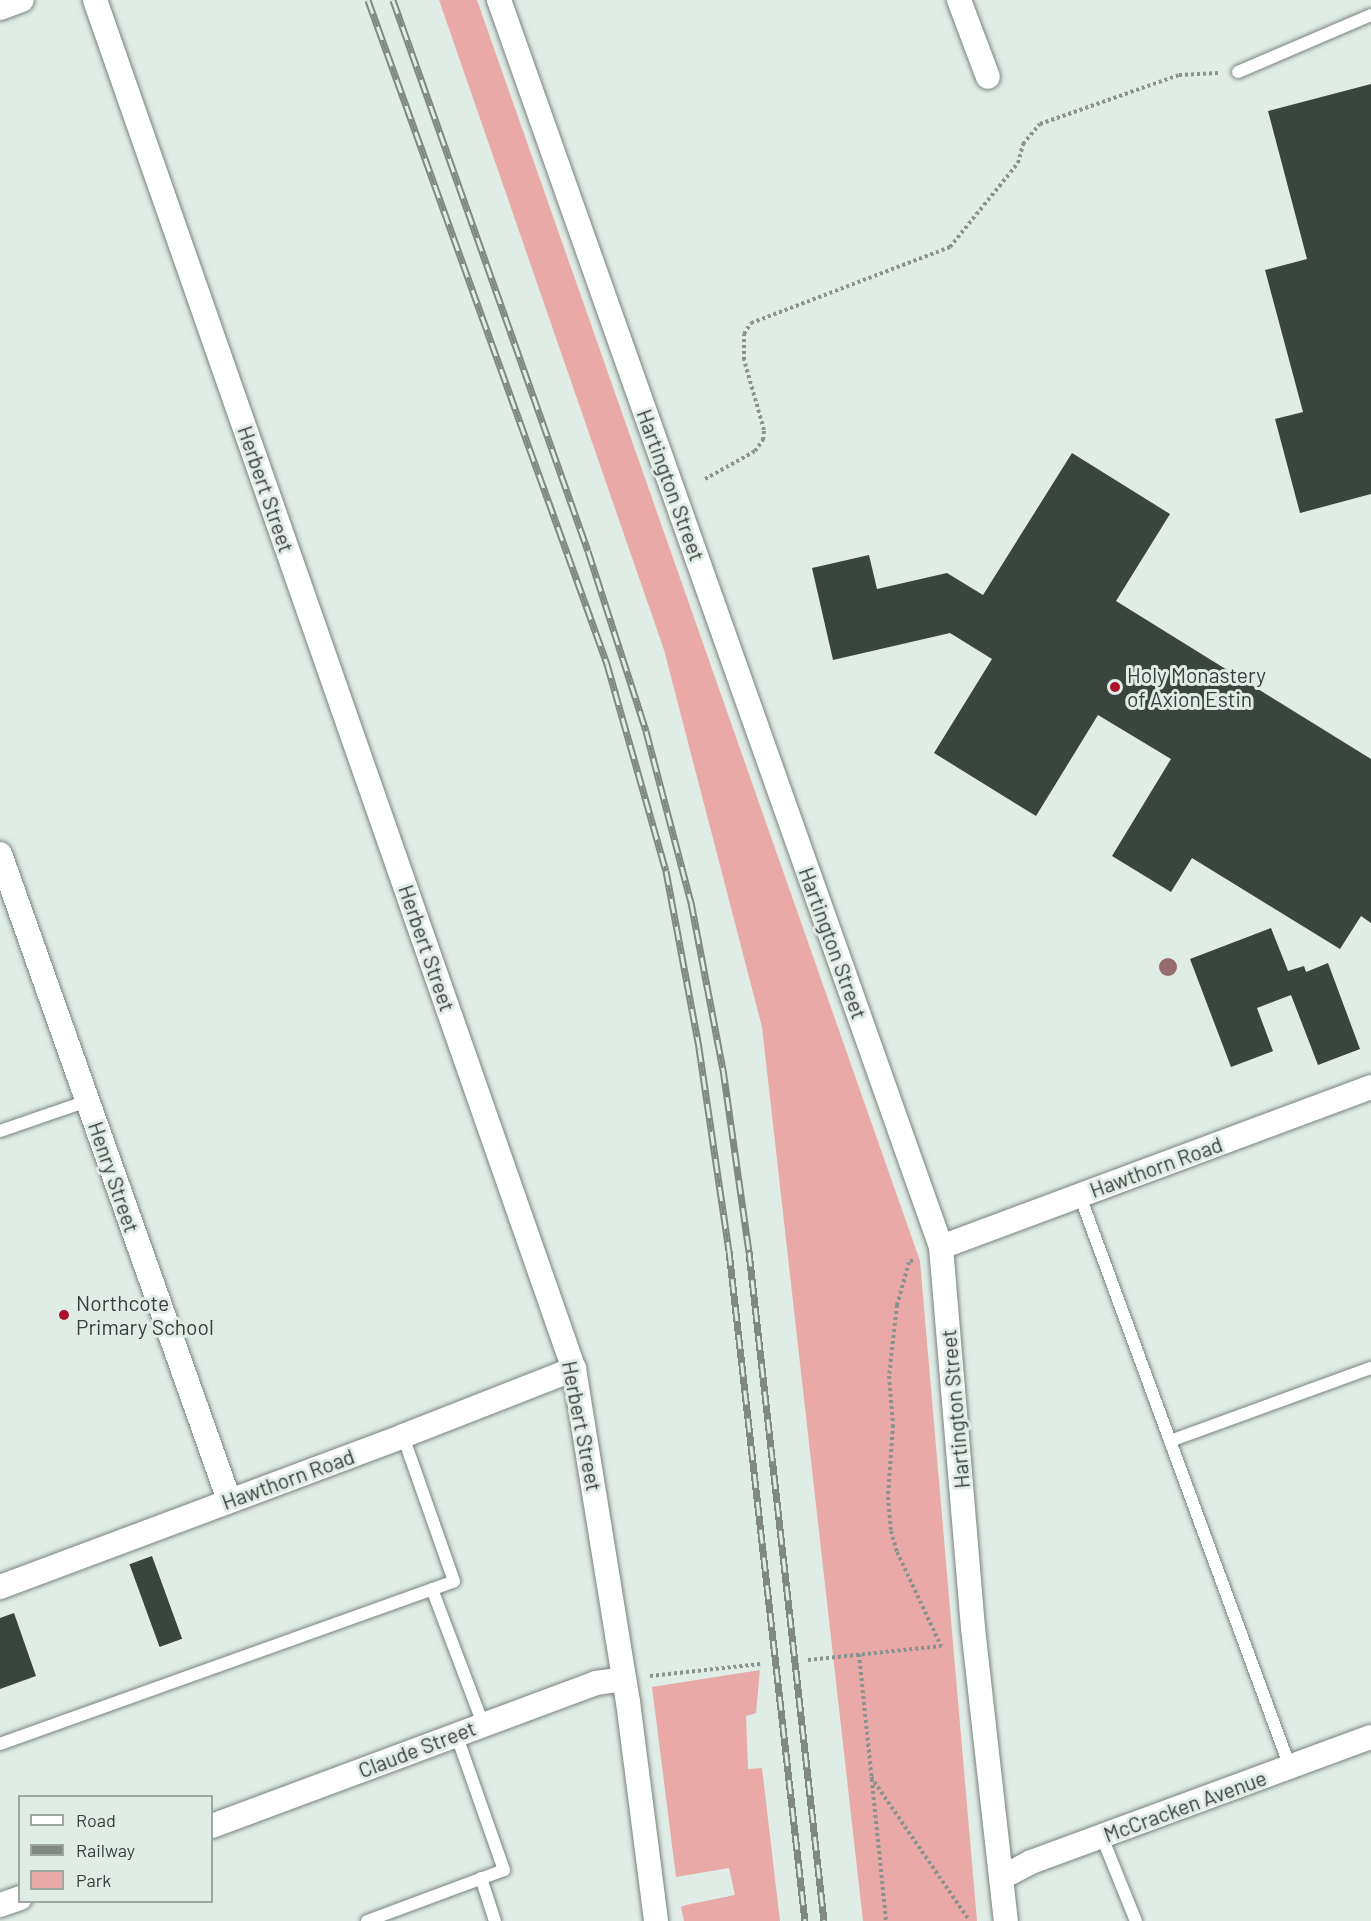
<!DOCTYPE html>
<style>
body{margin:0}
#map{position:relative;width:1371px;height:1921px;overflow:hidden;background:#e0ece6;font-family:Barlow,sans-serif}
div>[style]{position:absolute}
.green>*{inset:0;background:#e9aaa7}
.building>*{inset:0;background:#3b4540;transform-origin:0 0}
.path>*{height:4px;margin-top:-2px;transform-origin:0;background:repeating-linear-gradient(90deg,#8b938f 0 3px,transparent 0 6px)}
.roads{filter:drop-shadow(0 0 2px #79837e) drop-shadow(0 0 2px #79837e)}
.service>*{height:12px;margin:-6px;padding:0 6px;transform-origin:6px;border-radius:6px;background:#fff}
.minor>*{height:24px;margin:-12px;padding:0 12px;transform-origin:12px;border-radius:12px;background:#fff}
.rail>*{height:7px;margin-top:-3.5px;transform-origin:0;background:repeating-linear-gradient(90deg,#e0ece6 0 14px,#818884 0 28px);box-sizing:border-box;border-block:2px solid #818884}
.trees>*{width:18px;height:18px;margin:-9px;border-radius:50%;background:#966b70}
.dots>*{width:16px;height:16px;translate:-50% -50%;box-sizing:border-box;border:3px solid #e0ece6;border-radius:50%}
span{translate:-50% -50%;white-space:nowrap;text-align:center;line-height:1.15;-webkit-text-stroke:6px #e0ece6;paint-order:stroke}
.street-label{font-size:21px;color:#383c3a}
.poi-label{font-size:21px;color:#383c3a}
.left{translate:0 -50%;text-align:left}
.legend{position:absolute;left:18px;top:1795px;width:195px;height:108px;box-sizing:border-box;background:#e0ece6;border:2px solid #9da6a1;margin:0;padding:8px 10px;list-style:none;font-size:18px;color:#383c3a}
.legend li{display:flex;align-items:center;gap:12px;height:30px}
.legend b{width:30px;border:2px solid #9da6a1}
</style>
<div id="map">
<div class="green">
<i style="clip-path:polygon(439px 0,477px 0,920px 1261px,977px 1921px,863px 1921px,762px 1027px,664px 650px)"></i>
<i style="clip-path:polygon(760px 1670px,756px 1713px,746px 1716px,748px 1769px,762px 1768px,780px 1921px,684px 1921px,681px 1907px,686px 1905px,735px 1895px,729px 1868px,676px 1877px,652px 1687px)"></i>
</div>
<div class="building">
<i style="clip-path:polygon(1371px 84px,1371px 494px,1300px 513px,1275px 419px,1303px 412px,1265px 270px,1307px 259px,1268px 111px)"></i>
<i style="clip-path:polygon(1072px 453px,1170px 514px,1116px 601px,1371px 759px,1371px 923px,1361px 916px,1340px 949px,1192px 858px,1171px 892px,1112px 856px,1171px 759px,1098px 715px,1036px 816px,934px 753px,992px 659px,950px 633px,833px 660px,812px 568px,869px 555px,877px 589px,947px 573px,983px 595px)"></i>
<i style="clip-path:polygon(1271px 928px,1288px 971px,1304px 966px,1306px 972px,1328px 963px,1360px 1049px,1318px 1065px,1291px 995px,1257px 1008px,1273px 1051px,1231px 1067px,1190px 959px)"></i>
<i style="left:152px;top:1556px;width:88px;height:24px;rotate:70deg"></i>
<i style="clip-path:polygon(14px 1613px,36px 1676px,0 1689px,0 1618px)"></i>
</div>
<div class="path">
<i style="left:705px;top:479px;width:57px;rotate:-29.2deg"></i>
<i style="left:755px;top:451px;width:14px;rotate:-54deg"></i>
<i style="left:763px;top:440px;width:10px;rotate:-84deg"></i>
<i style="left:764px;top:430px;width:73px;rotate:-105.9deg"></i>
<i style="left:744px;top:360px;width:26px;rotate:-90deg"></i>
<i style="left:744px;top:334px;width:13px;rotate:-58deg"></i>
<i style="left:751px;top:323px;width:213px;rotate:-20.9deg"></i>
<i style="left:950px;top:247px;width:108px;rotate:-51deg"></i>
<i style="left:1018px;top:163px;width:20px;rotate:-75deg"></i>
<i style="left:1023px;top:144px;width:26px;rotate:-50deg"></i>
<i style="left:1040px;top:124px;width:147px;rotate:-19.4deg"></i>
<i style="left:1179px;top:75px;width:39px;rotate:-3deg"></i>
<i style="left:913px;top:1260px;width:4px;rotate:153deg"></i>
<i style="left:909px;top:1262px;width:45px;rotate:105.6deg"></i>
<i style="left:897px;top:1305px;width:71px;rotate:96.4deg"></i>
<i style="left:889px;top:1376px;width:49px;rotate:85.3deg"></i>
<i style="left:893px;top:1425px;width:72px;rotate:94deg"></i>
<i style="left:888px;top:1497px;width:34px;rotate:85deg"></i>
<i style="left:891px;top:1531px;width:22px;rotate:74deg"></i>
<i style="left:897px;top:1552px;width:104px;rotate:64.9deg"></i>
<i style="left:859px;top:1654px;width:268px;rotate:84.2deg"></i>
<i style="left:808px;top:1660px;width:134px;rotate:-6deg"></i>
<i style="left:650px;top:1676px;width:111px;rotate:-6.2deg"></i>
<i style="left:871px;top:1777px;width:173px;rotate:55.6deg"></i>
</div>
<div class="roads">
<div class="service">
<i style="left:1238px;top:72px;width:145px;rotate:-23.2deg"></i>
<i style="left:0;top:1131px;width:92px;rotate:-19deg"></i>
<i style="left:1080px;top:1196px;width:608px;rotate:69.81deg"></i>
<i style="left:1170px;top:1441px;width:214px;rotate:-20deg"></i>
<i style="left:432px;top:1589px;width:144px;rotate:69.3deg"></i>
<i style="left:0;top:1744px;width:482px;rotate:-19.7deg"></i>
<i style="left:454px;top:1581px;width:154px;rotate:-109.4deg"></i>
<i style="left:1102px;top:1837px;width:91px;rotate:68deg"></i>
<i style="left:481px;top:1878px;width:45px;rotate:72deg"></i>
<i style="left:367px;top:1921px;width:146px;rotate:-20.4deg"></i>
<i style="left:504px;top:1870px;width:144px;rotate:-109.4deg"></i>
</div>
<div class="minor">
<i style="left:95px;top:0;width:1450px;rotate:70.72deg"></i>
<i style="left:574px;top:1369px;width:337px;rotate:80.8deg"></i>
<i style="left:628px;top:1702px;width:221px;rotate:82.7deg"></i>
<i style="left:499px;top:0;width:1323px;rotate:70.48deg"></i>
<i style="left:941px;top:1247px;width:382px;rotate:85.2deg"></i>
<i style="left:973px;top:1628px;width:295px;rotate:83.6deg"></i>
<i style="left:959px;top:0;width:82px;rotate:69.4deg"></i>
<i style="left:0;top:8px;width:23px;rotate:-20deg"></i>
<i style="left:0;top:854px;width:685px;rotate:70.48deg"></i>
<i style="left:941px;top:1247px;width:459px;rotate:-20.4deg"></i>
<i style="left:0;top:1587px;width:430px;rotate:-20.5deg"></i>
<i style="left:403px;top:1436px;width:184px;rotate:-21.4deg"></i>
<i style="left:212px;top:1826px;width:410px;rotate:-20.4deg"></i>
<i style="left:596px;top:1683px;width:28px;rotate:-8deg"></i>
<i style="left:1001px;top:1878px;width:34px;rotate:-28deg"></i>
<i style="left:1031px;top:1862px;width:362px;rotate:-20.2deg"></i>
<i style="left:0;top:1905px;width:21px;rotate:-19deg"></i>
</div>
</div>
<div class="rail">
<i style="left:368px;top:0;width:706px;rotate:70.2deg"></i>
<i style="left:607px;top:664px;width:215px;rotate:74.1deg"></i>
<i style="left:666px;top:871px;width:180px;rotate:79.4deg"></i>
<i style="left:699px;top:1048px;width:205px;rotate:81.6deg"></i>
<i style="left:729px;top:1251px;width:674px;rotate:83.53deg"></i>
<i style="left:393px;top:0;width:584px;rotate:70.51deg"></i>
<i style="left:588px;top:551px;width:189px;rotate:72.1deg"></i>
<i style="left:646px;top:731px;width:177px;rotate:75.3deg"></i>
<i style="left:691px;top:902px;width:170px;rotate:79.2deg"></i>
<i style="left:723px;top:1069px;width:185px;rotate:81.9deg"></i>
<i style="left:749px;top:1252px;width:673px;rotate:83.6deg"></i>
</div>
<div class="trees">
<i style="left:1168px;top:967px"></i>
</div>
<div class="dots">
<i style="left:1115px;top:687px;background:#aa142a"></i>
<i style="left:64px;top:1315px;background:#aa142a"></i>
</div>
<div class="street-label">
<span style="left:671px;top:485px;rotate:70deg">Hartington Street</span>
<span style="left:266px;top:489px;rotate:71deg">Herbert Street</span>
<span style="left:833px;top:943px;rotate:70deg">Hartington Street</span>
<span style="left:427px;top:948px;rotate:71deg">Herbert Street</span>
<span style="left:1156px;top:1167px;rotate:-20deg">Hawthorn Road</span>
<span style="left:114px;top:1177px;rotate:71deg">Henry Street</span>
<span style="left:955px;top:1409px;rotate:-95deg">Hartington Street</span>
<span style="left:582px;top:1426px;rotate:79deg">Herbert Street</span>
<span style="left:288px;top:1479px;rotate:-20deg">Hawthorn Road</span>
<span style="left:417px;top:1749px;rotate:-21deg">Claude Street</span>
<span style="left:1185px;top:1806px;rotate:-20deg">McCracken Avenue</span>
</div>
<div class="poi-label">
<span class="left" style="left:1127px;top:687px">Holy Monastery<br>of Axion Estin</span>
<span class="left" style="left:76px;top:1315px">Northcote<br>Primary School</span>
</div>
<ul class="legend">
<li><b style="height:8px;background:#fff"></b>Road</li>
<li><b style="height:8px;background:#818884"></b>Railway</li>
<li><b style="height:16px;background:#e9aaa7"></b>Park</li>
</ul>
</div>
